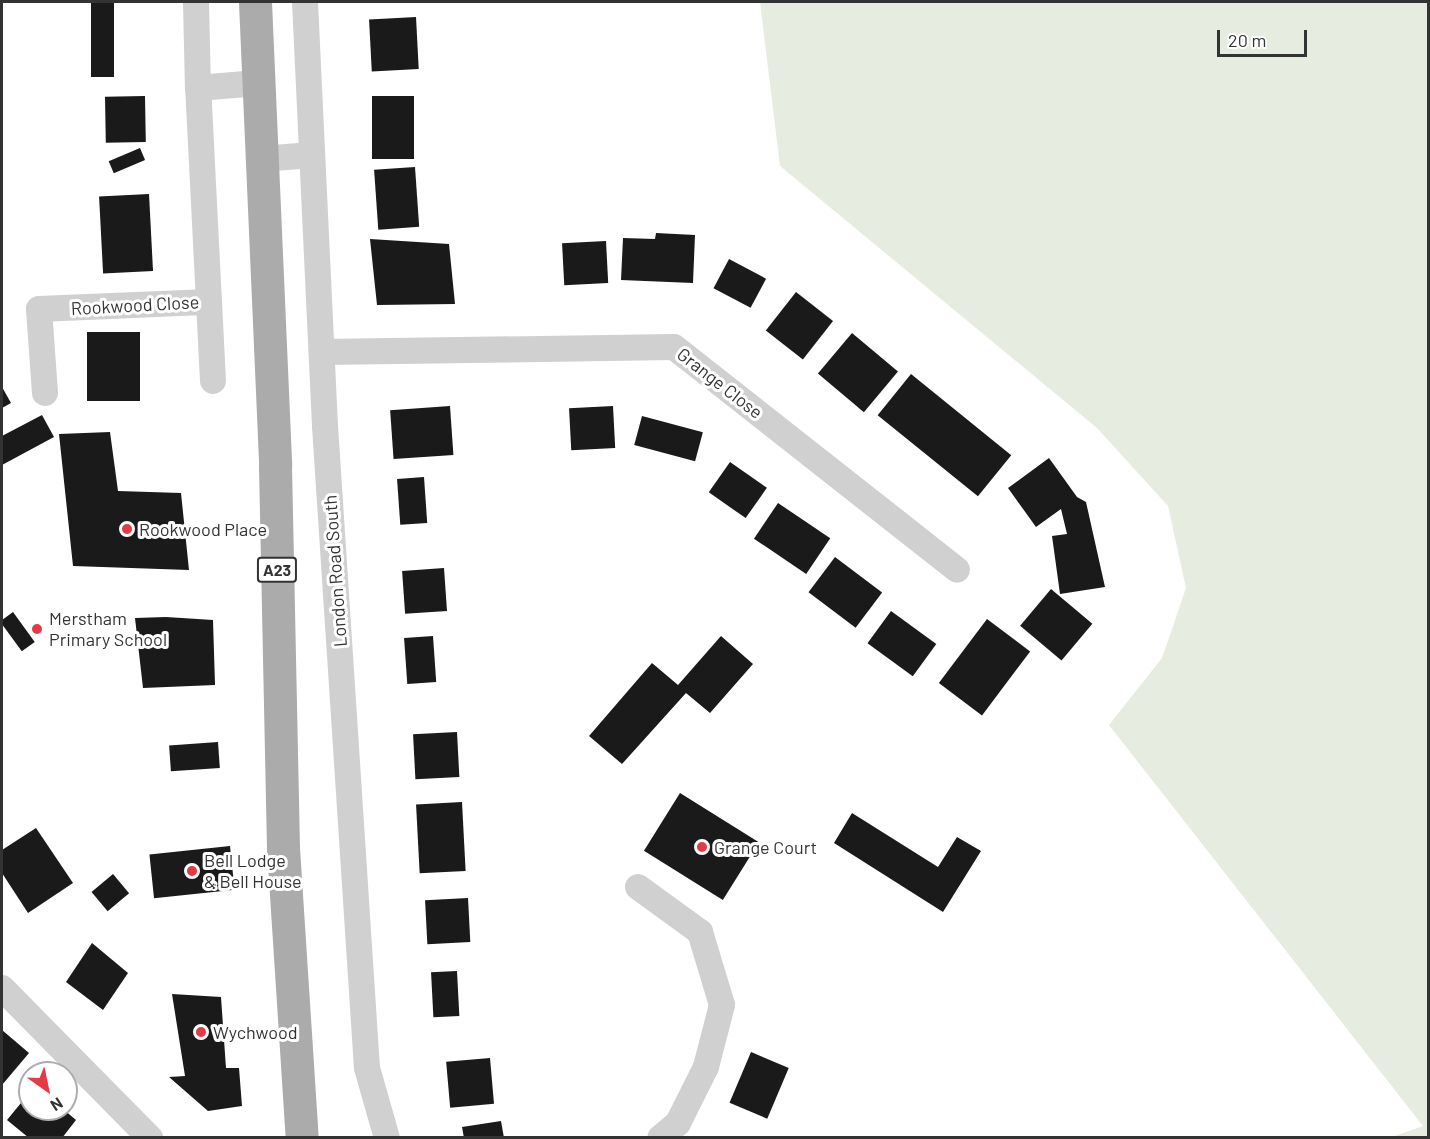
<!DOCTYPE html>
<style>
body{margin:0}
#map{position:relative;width:1430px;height:1139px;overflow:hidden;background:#fff;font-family:Barlow,sans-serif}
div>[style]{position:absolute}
.green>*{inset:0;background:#e6ecdf}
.building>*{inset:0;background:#1a1a1a;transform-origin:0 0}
.street>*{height:26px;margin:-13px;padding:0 13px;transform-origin:13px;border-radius:13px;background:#d0d0d0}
.primary>*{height:33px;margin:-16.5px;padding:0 16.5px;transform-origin:16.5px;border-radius:16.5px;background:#ababab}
.dots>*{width:16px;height:16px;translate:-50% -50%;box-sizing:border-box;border:3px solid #fff;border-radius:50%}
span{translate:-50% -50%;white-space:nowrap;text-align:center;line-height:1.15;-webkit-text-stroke:6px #fff;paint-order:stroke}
.shield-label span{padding:2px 4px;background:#fff;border:2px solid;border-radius:4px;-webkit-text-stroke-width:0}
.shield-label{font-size:16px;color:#333;font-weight:700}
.street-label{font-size:18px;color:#333}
.poi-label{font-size:18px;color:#333}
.left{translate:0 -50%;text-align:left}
.frame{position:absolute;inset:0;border:3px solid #333;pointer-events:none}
.north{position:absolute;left:18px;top:1061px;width:60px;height:60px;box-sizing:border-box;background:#fff;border:2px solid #adadad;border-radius:50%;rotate:147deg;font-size:16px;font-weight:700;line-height:24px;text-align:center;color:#333}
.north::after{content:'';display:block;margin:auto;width:21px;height:27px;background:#e63946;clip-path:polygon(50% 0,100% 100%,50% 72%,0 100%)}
.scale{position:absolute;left:1217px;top:30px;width:90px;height:27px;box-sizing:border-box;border:3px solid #333;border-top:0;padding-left:8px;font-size:18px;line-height:21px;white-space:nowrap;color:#333;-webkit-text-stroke:4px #fff;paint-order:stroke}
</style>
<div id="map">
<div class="green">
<i style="clip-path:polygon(760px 2px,1428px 2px,1428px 1137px,1392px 1137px,1423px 1126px,1109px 725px,1162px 658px,1186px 588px,1168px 506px,1097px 428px,780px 166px)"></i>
</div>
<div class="building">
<i style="left:91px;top:2px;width:23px;height:75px"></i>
<i style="left:416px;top:17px;width:52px;height:47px;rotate:87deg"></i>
<i style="left:145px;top:96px;width:46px;height:40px;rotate:89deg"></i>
<i style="left:372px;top:96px;width:42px;height:63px"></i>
<i style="left:140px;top:148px;width:13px;height:34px;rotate:67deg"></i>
<i style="left:415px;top:167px;width:60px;height:41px;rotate:86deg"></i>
<i style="left:149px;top:194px;width:77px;height:50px;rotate:87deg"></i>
<i style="clip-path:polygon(656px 233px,695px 235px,693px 283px,621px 280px,623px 238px,655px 239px)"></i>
<i style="clip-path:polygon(370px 239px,449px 244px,455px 304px,377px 305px)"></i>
<i style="left:606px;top:241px;width:42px;height:44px;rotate:87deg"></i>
<i style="left:729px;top:259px;width:42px;height:33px;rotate:28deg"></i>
<i style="left:796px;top:292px;width:47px;height:49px;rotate:38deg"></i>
<i style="left:87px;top:332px;width:53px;height:69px"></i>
<i style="left:852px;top:333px;width:60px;height:53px;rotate:40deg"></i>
<i style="left:911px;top:374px;width:129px;height:53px;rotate:39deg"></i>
<i style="clip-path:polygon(2px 387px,11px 403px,2px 408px)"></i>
<i style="left:450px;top:406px;width:49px;height:60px;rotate:86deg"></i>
<i style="left:613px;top:406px;width:42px;height:44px;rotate:87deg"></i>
<i style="clip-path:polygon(42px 415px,54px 437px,2px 465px,2px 436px)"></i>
<i style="left:642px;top:416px;width:63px;height:30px;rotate:15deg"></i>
<i style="clip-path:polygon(110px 432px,118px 491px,181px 493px,189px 570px,73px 566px,59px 434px)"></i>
<i style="clip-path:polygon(1049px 458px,1077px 497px,1086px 502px,1105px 587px,1060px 594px,1052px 536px,1067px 534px,1061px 509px,1036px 527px,1008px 488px)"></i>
<i style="left:730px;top:462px;width:45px;height:37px;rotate:35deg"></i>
<i style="left:424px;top:477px;width:46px;height:27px;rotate:86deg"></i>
<i style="left:778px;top:503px;width:63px;height:43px;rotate:34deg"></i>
<i style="left:835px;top:557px;width:59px;height:44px;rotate:37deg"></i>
<i style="left:444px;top:568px;width:43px;height:42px;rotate:86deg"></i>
<i style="left:1051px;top:589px;width:54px;height:48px;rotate:40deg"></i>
<i style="left:891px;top:611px;width:56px;height:40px;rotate:36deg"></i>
<i style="left:13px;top:612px;width:37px;height:16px;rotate:54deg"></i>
<i style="clip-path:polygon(166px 617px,213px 620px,215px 685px,143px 688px,135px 618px)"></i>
<i style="left:987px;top:619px;width:54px;height:80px;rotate:37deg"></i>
<i style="left:433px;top:636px;width:46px;height:29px;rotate:86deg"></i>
<i style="clip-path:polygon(721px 636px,753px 664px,710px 713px,686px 693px,622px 764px,589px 736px,652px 663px,678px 685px)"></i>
<i style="left:457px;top:732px;width:45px;height:44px;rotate:87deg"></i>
<i style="left:218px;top:742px;width:26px;height:49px;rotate:86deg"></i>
<i style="left:680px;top:793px;width:93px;height:68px;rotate:32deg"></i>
<i style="left:462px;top:802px;width:69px;height:46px;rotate:87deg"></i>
<i style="clip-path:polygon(852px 813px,938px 867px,957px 837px,981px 851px,943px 912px,834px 843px)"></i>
<i style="clip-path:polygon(36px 828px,73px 883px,28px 913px,2px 873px,2px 850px)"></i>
<i style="left:230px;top:846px;width:44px;height:81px;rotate:84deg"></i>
<i style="left:113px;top:874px;width:25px;height:28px;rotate:50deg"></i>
<i style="left:468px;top:898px;width:44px;height:43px;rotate:87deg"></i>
<i style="clip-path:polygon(92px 943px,128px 973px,103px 1010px,66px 982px)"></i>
<i style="left:457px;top:971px;width:45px;height:26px;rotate:87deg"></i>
<i style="clip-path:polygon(172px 994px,221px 997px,226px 1068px,239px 1068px,242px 1106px,208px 1111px,169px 1077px,185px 1076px)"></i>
<i style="clip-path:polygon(2px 1030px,29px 1053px,2px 1085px)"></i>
<i style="left:751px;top:1052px;width:41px;height:55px;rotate:23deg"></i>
<i style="left:490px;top:1058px;width:46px;height:44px;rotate:85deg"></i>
<i style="clip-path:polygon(30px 1092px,30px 1109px,63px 1109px,76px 1120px,62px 1138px,29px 1138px,7px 1120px)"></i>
<i style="clip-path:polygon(501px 1121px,504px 1138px,464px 1138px,462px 1127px)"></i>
</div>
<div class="street">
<i style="left:196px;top:2px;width:86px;rotate:88.7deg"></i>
<i style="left:198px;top:88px;width:59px;rotate:-4.8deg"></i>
<i style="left:305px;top:2px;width:424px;rotate:87.3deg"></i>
<i style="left:325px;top:426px;width:643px;rotate:86.26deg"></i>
<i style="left:367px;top:1068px;width:73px;rotate:74.1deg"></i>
<i style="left:261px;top:159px;width:51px;rotate:-4.5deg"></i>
<i style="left:209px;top:302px;width:79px;rotate:87.1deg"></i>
<i style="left:322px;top:352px;width:352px;rotate:-0.8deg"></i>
<i style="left:674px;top:347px;width:360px;rotate:38.2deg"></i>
<i style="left:45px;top:393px;width:84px;rotate:-94.1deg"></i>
<i style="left:39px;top:309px;width:170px;rotate:-2.4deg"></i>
<i style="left:209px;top:302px;width:214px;rotate:-92.9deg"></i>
<i style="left:638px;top:887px;width:77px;rotate:36deg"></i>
<i style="left:700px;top:932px;width:76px;rotate:73.2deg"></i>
<i style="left:722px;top:1005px;width:64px;rotate:104.5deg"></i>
<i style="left:706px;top:1067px;width:63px;rotate:116.6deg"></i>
<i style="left:678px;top:1123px;width:23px;rotate:140deg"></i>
<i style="left:2px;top:988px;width:211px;rotate:45.4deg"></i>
</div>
<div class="primary">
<i style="left:255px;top:2px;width:464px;rotate:87.5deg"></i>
<i style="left:275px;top:466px;width:382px;rotate:88.8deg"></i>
<i style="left:283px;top:848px;width:291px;rotate:86.3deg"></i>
</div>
<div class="dots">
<i style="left:127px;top:529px;background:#e63946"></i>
<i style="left:37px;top:629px;background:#e63946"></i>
<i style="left:702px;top:847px;background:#e63946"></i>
<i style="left:192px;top:871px;background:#e63946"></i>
<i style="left:201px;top:1032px;background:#e63946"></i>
</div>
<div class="shield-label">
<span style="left:277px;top:570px">A23</span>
</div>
<div class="street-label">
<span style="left:135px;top:305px;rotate:-3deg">Rookwood Close</span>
<span style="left:720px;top:383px;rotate:38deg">Grange Close</span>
<span style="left:335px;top:571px;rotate:-94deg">London Road South</span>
</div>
<div class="poi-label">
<span class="left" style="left:139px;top:529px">Rookwood Place</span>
<span class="left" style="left:49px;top:629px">Merstham<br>Primary School</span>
<span class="left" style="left:714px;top:847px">Grange Court</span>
<span class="left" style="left:204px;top:871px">Bell Lodge<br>&amp; Bell House</span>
<span class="left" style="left:213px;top:1032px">Wychwood</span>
</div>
<div class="frame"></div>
<div class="north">N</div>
<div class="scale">20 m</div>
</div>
